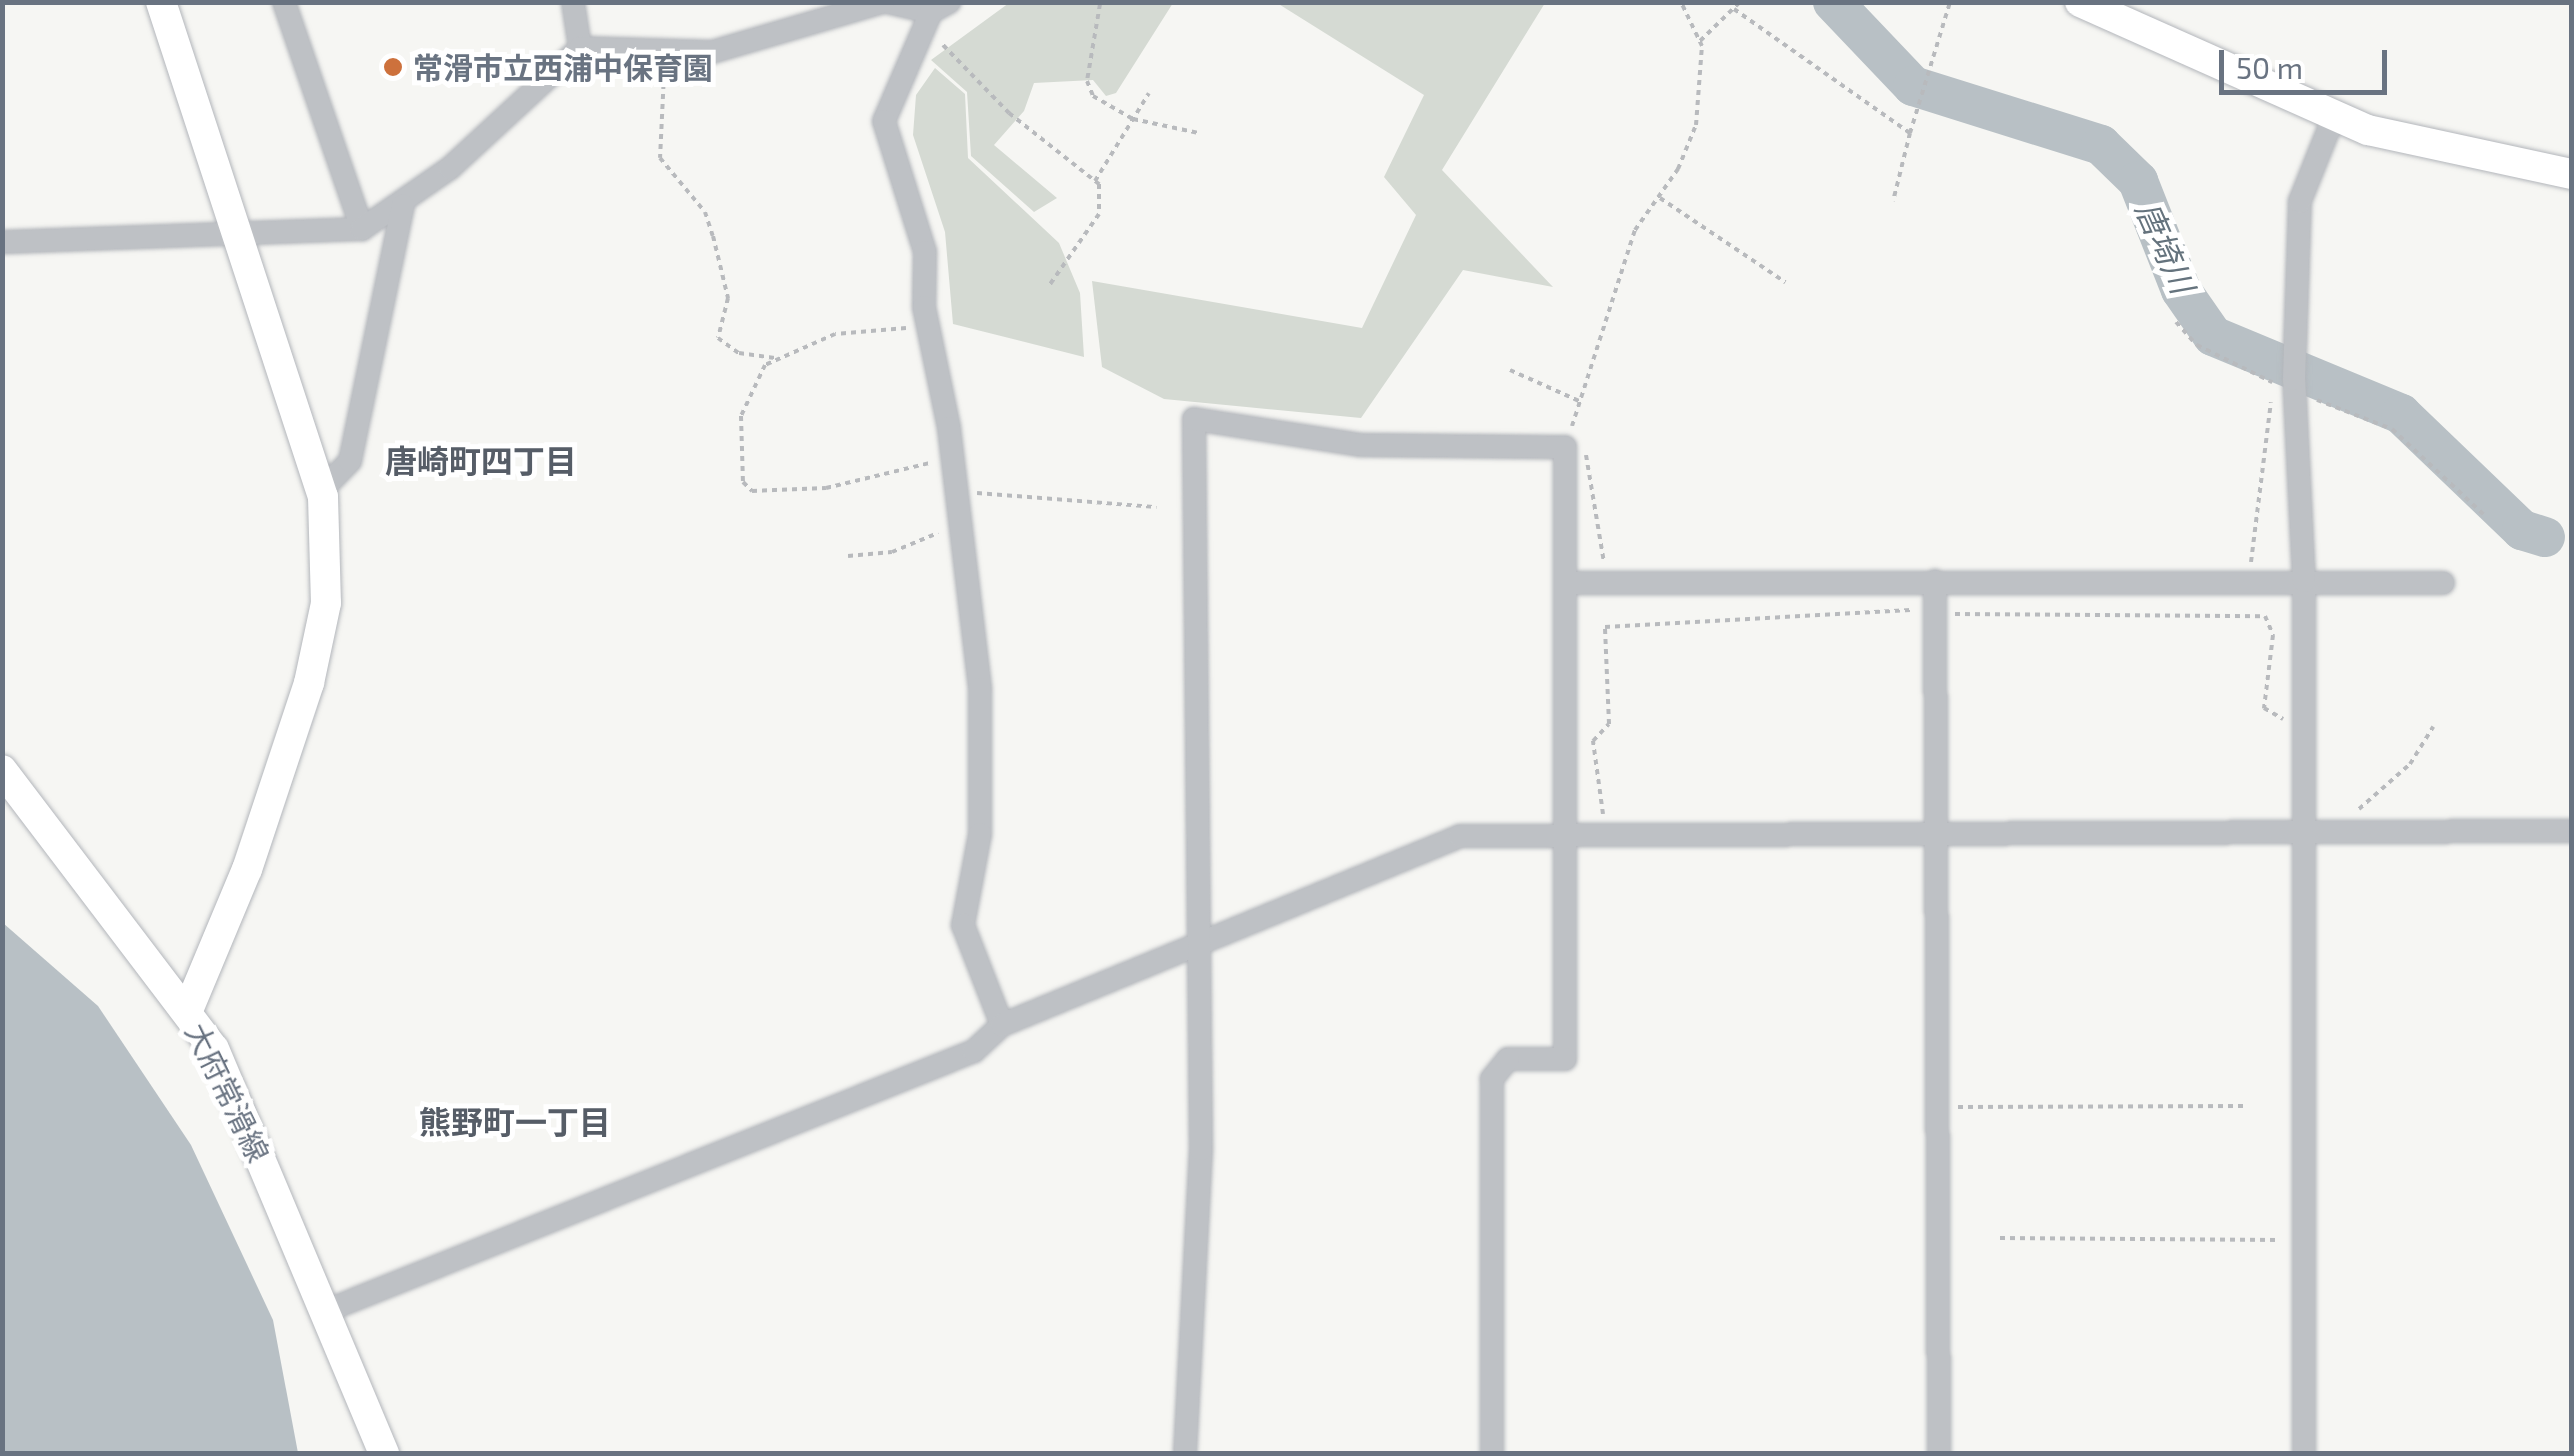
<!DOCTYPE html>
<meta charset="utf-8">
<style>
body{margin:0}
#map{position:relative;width:2574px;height:1456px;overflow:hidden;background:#f6f6f3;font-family:"Exo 2","Noto Sans JP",sans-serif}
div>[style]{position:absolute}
.green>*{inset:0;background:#d5dad3}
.water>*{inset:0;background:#b8c0c5}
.river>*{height:40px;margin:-20px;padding:0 20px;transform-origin:20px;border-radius:20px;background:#b8c0c5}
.path>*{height:4px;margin-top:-2px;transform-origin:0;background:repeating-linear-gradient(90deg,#b8babd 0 5px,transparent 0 10px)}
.roads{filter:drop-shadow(0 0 2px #b3b6bb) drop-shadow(0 0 2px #b3b6bb)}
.street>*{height:22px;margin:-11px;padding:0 11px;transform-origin:11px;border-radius:11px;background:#bec1c5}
.secondary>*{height:30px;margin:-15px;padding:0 15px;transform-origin:15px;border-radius:15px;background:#fff}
.dots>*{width:28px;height:28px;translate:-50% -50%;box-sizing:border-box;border:5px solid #fff;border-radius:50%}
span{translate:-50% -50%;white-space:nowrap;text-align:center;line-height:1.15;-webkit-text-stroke:10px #fff;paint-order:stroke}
.poi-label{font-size:30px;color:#697381;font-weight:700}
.left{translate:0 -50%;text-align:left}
.street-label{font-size:30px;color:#697381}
.water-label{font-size:32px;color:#65737d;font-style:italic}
.neighbourhood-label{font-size:32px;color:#565d67;font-weight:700}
.frame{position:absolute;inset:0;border:5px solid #697381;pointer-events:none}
.scale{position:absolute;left:2219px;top:50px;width:168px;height:45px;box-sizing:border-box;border:5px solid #697381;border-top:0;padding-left:12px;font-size:30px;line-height:35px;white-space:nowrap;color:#697381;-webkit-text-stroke:8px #fff;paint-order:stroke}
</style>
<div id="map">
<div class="green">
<i style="clip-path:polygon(1009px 3px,1173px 3px,1116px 93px,1106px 96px,1093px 80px,1034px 83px,1024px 111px,994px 145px,1057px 198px,1034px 212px,971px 156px,967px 92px,931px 60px)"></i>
<i style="clip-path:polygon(1277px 3px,1545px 3px,1442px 170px,1553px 287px,1463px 270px,1361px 418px,1164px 399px,1102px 367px,1092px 281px,1362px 328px,1416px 215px,1384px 177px,1424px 95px)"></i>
<i style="clip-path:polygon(935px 68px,965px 94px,968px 158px,1059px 243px,1080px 293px,1084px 357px,953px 324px,945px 232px,913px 135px,916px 95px)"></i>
</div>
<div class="water">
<i style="clip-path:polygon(3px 923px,98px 1006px,191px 1145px,273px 1320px,298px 1453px,3px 1453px)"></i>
</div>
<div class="river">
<i style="left:1833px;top:2px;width:116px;rotate:46.4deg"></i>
<i style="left:1913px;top:86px;width:197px;rotate:17.4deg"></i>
<i style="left:2101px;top:145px;width:52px;rotate:44.2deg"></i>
<i style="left:2138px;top:181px;width:117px;rotate:68.5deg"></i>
<i style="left:2181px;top:290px;width:56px;rotate:55.2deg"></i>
<i style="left:2213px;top:336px;width:204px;rotate:22.5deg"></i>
<i style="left:2401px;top:414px;width:168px;rotate:43.8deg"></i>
<i style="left:2522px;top:530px;width:24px;rotate:17deg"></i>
</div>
<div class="path">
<i style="left:1100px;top:4px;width:78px;rotate:99.6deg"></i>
<i style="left:1087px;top:81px;width:16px;rotate:68deg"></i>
<i style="left:1093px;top:96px;width:46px;rotate:29.9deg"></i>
<i style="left:1133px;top:119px;width:67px;rotate:12deg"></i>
<i style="left:1734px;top:9px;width:215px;rotate:35.2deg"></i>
<i style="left:1910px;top:133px;width:70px;rotate:104deg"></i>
<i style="left:1700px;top:41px;width:56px;rotate:-44.3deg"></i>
<i style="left:943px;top:45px;width:95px;rotate:45.9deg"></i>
<i style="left:1009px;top:113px;width:115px;rotate:38.3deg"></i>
<i style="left:1099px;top:184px;width:30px;rotate:90deg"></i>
<i style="left:1099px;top:214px;width:89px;rotate:124.9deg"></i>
<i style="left:664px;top:74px;width:84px;rotate:92.7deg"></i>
<i style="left:660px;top:158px;width:70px;rotate:50.2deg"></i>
<i style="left:705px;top:212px;width:25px;rotate:72deg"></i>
<i style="left:713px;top:236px;width:64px;rotate:76.4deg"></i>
<i style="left:728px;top:298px;width:41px;rotate:104deg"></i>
<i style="left:718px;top:338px;width:26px;rotate:36deg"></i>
<i style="left:739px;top:353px;width:36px;rotate:8deg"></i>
<i style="left:1910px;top:133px;width:137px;rotate:-73deg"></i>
<i style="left:1095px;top:181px;width:103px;rotate:-58.5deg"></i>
<i style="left:1660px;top:198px;width:151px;rotate:33.9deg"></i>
<i style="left:2176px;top:322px;width:31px;rotate:48deg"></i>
<i style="left:2197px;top:345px;width:84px;rotate:26.3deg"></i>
<i style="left:906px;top:328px;width:71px;rotate:175.2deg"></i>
<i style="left:835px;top:334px;width:77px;rotate:156.1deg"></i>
<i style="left:765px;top:365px;width:56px;rotate:115.2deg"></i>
<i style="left:741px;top:416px;width:66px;rotate:88.3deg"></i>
<i style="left:743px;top:482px;width:13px;rotate:45deg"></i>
<i style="left:752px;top:491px;width:74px;rotate:-2.3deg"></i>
<i style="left:826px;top:488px;width:106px;rotate:-13.6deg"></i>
<i style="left:1510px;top:370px;width:76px;rotate:24.2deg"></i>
<i style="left:2317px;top:400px;width:80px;rotate:21.1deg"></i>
<i style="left:2392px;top:429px;width:125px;rotate:43deg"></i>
<i style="left:1572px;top:426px;width:206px;rotate:-72.2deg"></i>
<i style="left:1635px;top:230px;width:75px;rotate:-54.8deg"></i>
<i style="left:1678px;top:169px;width:48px;rotate:-67.8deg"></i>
<i style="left:1696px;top:125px;width:79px;rotate:-85.7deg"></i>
<i style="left:1702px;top:46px;width:49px;rotate:-115.5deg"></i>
<i style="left:1586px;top:455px;width:109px;rotate:80.5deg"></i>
<i style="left:977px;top:493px;width:180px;rotate:4.5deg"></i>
<i style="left:848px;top:556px;width:44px;rotate:-5.2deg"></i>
<i style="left:892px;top:552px;width:50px;rotate:-22.4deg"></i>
<i style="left:2251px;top:562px;width:161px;rotate:-82.9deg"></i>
<i style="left:1955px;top:614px;width:310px;rotate:0.4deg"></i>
<i style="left:2265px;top:616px;width:21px;rotate:67deg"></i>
<i style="left:2273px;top:635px;width:74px;rotate:97deg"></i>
<i style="left:2264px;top:708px;width:22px;rotate:30deg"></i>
<i style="left:2359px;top:809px;width:68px;rotate:-41.4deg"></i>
<i style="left:2410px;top:764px;width:44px;rotate:-58.1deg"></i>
<i style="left:1603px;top:814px;width:74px;rotate:-97.8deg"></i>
<i style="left:1593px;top:741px;width:23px;rotate:-47deg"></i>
<i style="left:1609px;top:724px;width:97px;rotate:-92.4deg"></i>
<i style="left:1605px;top:627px;width:306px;rotate:-3.2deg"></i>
<i style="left:1958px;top:1107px;width:285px;rotate:-0.2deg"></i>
<i style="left:2000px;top:1238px;width:280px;rotate:0.4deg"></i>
</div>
<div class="roads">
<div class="street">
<i style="left:284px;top:2px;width:240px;rotate:71deg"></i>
<i style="left:573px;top:2px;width:47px;rotate:81.3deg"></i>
<i style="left:887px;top:2px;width:45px;rotate:12.8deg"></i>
<i style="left:931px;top:12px;width:21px;rotate:-29deg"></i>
<i style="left:931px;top:12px;width:119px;rotate:113.3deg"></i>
<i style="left:884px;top:121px;width:137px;rotate:72.6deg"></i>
<i style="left:925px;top:252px;width:55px;rotate:91deg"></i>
<i style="left:924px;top:307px;width:124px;rotate:78.3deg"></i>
<i style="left:949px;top:428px;width:263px;rotate:83.2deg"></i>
<i style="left:980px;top:689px;width:145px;rotate:90deg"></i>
<i style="left:980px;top:834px;width:93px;rotate:100.6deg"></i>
<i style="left:963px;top:925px;width:107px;rotate:68.7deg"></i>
<i style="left:2px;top:242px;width:360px;rotate:-2.1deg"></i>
<i style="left:362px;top:229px;width:107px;rotate:-34.7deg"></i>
<i style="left:450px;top:168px;width:177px;rotate:-42.7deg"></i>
<i style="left:580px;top:48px;width:132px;rotate:1.7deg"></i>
<i style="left:712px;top:52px;width:178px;rotate:-16.3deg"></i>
<i style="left:321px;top:491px;width:42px;rotate:-46deg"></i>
<i style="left:350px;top:461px;width:261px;rotate:-78.3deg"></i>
<i style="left:1935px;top:581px;width:873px;rotate:89.74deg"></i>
<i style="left:1567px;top:583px;width:876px"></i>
<i style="left:326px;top:1311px;width:698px;rotate:-21.86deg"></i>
<i style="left:974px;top:1051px;width:38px;rotate:-43deg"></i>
<i style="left:1002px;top:1025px;width:495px;rotate:-22.4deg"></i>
<i style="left:1460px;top:836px;width:1112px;rotate:-0.26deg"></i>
<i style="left:1185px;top:1454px;width:305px;rotate:-87deg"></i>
<i style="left:1201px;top:1149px;width:730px;rotate:-90.55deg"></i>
<i style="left:1194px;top:419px;width:168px;rotate:8.9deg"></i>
<i style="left:1360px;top:445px;width:205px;rotate:0.6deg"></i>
<i style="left:1565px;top:447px;width:612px;rotate:90deg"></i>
<i style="left:1565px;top:1059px;width:57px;rotate:180deg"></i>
<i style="left:1508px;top:1059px;width:26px;rotate:129deg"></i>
<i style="left:1492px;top:1079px;width:375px;rotate:90deg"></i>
<i style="left:2304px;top:1454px;width:873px;rotate:-90deg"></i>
<i style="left:2304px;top:581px;width:202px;rotate:-92.8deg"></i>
<i style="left:2294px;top:379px;width:178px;rotate:-88.1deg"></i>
<i style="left:2300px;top:201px;width:92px;rotate:-68.2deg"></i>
</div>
<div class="secondary">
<i style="left:161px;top:2px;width:521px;rotate:71.88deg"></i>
<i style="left:323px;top:497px;width:106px;rotate:88.4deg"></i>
<i style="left:326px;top:603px;width:82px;rotate:102deg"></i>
<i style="left:309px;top:683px;width:196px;rotate:108.4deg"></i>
<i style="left:247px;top:869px;width:153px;rotate:112.7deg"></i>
<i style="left:2080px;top:2px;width:315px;rotate:24deg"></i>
<i style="left:2368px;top:130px;width:209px;rotate:12.2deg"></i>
<i style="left:2px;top:770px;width:350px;rotate:52.8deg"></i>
<i style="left:214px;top:1049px;width:439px;rotate:67.2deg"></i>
</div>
</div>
<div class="dots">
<i style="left:393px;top:67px;background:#cd713c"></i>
</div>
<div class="poi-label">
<span class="left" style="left:413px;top:67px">常滑市立西浦中保育園</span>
</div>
<div class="street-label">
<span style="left:228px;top:1092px;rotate:64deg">大府常滑線</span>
</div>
<div class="water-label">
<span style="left:2166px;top:247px;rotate:66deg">唐埼川</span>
</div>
<div class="neighbourhood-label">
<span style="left:481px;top:460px">唐崎町四丁目</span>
<span style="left:515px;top:1121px">熊野町一丁目</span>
</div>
<div class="frame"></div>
<div class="scale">50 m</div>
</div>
